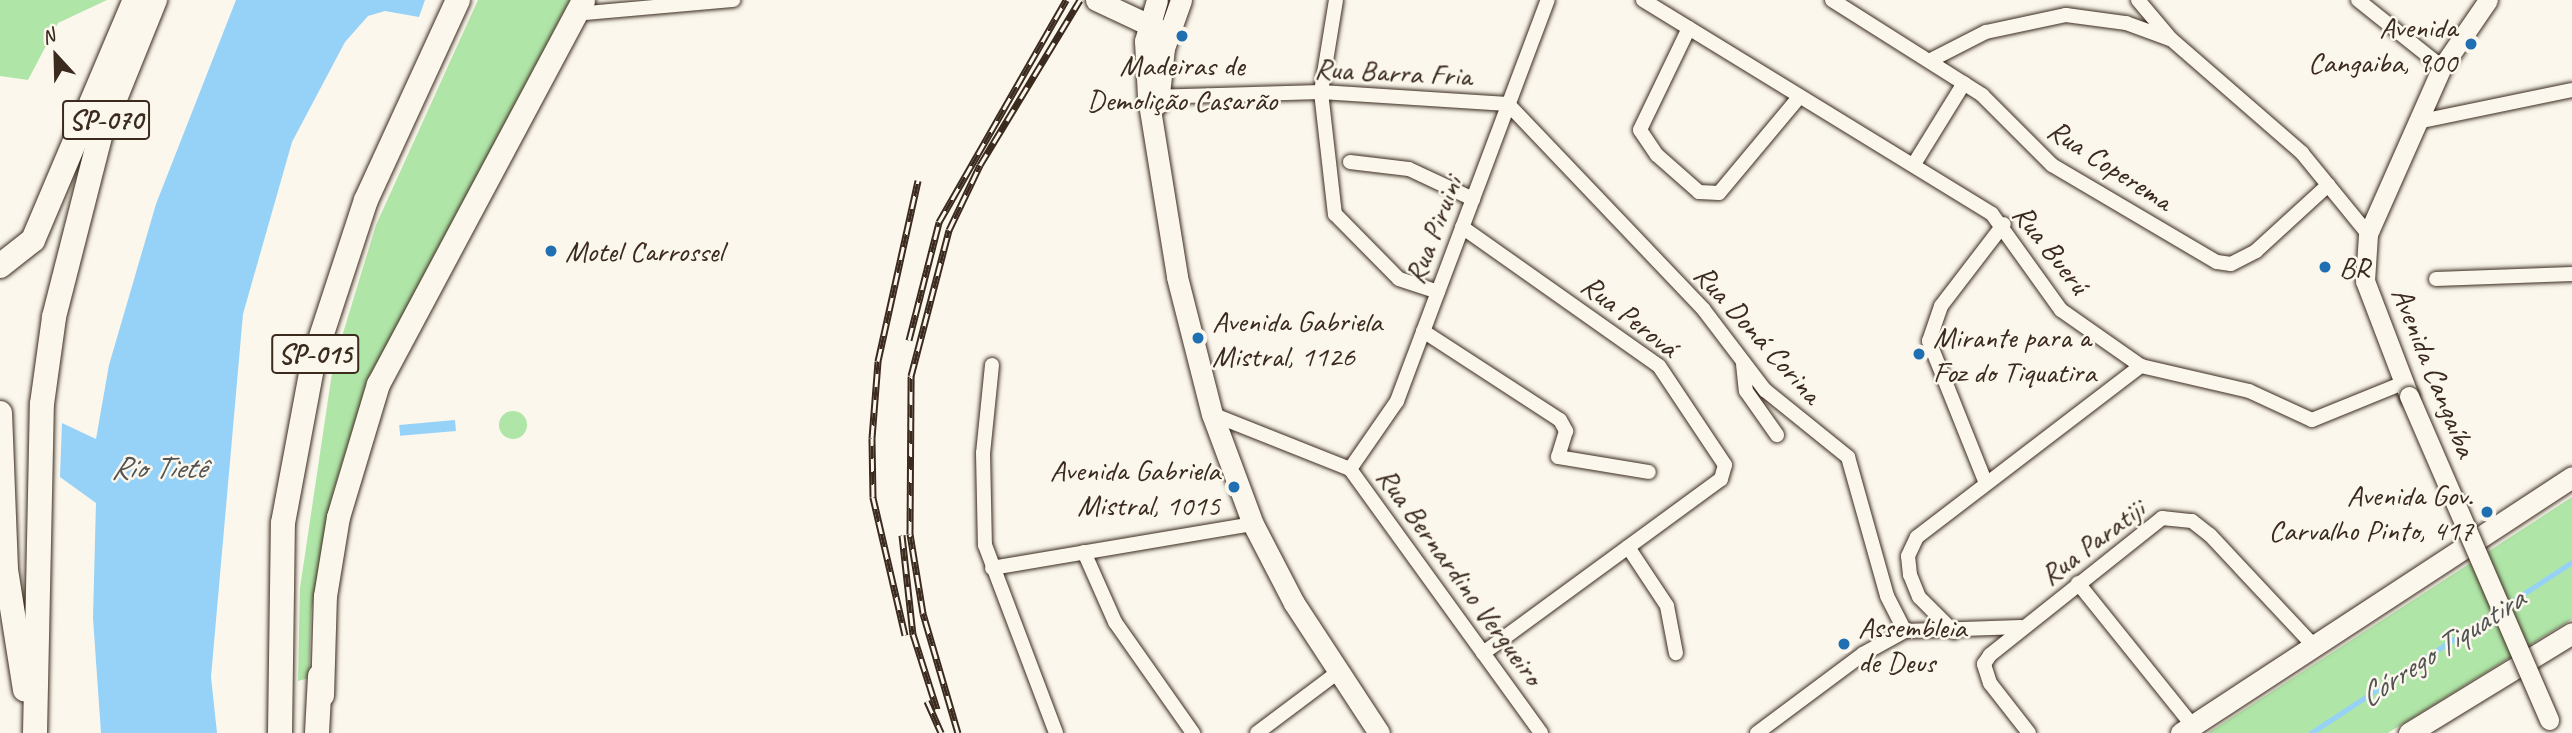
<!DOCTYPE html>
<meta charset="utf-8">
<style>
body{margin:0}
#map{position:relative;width:2572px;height:733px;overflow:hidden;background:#fbf7ec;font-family:Caveat,sans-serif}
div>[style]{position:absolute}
.green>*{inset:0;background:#b0e5a8}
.round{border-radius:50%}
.water>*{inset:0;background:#96d1f7;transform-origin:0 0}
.stream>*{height:4.5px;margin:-2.25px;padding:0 2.25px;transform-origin:2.25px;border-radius:2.25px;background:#96d1f7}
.roads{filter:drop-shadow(0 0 2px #3b2a1e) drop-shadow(0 0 2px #3b2a1e)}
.minor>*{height:14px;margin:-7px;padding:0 7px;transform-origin:7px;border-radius:7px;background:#fbf7ec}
.secondary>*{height:19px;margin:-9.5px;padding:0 9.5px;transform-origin:9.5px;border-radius:9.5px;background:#fbf7ec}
.primary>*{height:21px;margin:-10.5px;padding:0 10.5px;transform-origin:10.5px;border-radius:10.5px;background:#fbf7ec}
.trunk>*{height:23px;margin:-11.5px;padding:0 11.5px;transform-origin:11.5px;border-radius:11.5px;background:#fbf7ec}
.motorway>*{height:24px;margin:-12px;padding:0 12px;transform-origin:12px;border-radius:12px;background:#fbf7ec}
.rail>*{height:7px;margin-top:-3.5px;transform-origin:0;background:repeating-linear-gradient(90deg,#fbf7ec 0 13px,#3b2a1e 0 26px);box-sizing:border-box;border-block:2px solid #3b2a1e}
.bridges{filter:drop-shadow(0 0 2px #3b2a1e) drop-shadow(0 0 2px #3b2a1e)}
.secondary-bridge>*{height:19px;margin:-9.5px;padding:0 9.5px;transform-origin:9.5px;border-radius:9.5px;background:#fbf7ec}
.dots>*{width:19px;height:19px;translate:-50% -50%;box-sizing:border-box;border:4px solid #fbf7ec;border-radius:50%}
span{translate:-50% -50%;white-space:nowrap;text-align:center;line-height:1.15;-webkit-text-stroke:5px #fbf7ec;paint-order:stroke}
.shield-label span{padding:2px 5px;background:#fbf7ec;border:2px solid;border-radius:5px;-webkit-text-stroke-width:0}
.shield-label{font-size:28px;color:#3b2a1e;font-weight:700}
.poi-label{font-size:30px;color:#3b2a1e}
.right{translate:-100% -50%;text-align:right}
.left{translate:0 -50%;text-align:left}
.street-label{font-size:30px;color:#3b2a1e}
.water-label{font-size:32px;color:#525454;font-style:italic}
.north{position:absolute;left:21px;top:21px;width:70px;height:70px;-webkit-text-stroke:5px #fbf7ec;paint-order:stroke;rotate:338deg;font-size:19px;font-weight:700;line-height:28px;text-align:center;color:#3b2a1e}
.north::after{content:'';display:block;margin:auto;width:24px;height:32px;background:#3b2a1e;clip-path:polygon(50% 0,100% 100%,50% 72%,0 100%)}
</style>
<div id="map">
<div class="green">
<i style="clip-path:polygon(0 0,107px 0,58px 23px,28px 80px,0 76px)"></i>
<i style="clip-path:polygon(478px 0,570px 0,367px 382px,331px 499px,311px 613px,309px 678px,298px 681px,300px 588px,333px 366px,376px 225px)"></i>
<i class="round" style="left:499px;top:411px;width:28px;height:28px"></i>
<i style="clip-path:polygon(2572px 497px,2572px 619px,2388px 733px,2208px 733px)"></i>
</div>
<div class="water">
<i style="clip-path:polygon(236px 0,425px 0,419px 17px,385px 11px,368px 16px,345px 42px,292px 142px,243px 314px,211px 677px,217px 733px,101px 733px,93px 618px,96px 503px,60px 477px,62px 423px,96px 439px,109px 365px,156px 204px)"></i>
<i style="left:455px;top:420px;width:11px;height:56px;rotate:85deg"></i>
</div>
<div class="stream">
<i style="left:2505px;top:606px;width:80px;rotate:-33.3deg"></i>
<i style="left:2311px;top:733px;width:220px;rotate:-33.3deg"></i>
</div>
<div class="roads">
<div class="minor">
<i style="left:1336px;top:0;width:93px;rotate:99.3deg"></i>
<i style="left:1321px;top:92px;width:123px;rotate:83.5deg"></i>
<i style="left:1335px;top:214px;width:91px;rotate:45.4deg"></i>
<i style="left:1399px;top:279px;width:41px;rotate:18.4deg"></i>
<i style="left:1643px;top:0;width:409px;rotate:31.5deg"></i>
<i style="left:1992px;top:214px;width:118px;rotate:54.3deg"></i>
<i style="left:2061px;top:310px;width:98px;rotate:35deg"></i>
<i style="left:2141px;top:366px;width:111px;rotate:13deg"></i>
<i style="left:2249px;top:391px;width:69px;rotate:24.7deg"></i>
<i style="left:2312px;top:420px;width:98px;rotate:-22.1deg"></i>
<i style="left:1832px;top:0;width:178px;rotate:32.3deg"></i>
<i style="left:1982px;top:95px;width:99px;rotate:45deg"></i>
<i style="left:2052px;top:165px;width:191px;rotate:30.5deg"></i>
<i style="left:2217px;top:262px;width:14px;rotate:8deg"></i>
<i style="left:2231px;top:264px;width:28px;rotate:-27deg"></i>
<i style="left:2256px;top:251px;width:98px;rotate:-42.5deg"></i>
<i style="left:2138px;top:0;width:51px;rotate:49.8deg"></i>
<i style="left:2171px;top:39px;width:174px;rotate:41deg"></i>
<i style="left:2302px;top:153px;width:104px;rotate:50.8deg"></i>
<i style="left:2358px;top:0;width:107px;rotate:38.6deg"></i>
<i style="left:575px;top:14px;width:159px;rotate:-5.1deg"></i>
<i style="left:1689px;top:28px;width:113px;rotate:115.7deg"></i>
<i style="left:1640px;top:130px;width:30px;rotate:56deg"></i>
<i style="left:1657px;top:155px;width:56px;rotate:41.4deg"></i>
<i style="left:1699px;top:192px;width:20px;rotate:3deg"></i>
<i style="left:1719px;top:193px;width:126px;rotate:-50.1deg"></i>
<i style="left:1931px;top:60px;width:62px;rotate:-27deg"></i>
<i style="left:1986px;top:32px;width:82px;rotate:-12deg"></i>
<i style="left:2066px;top:15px;width:61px;rotate:7.6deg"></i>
<i style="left:2126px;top:23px;width:47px;rotate:20deg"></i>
<i style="left:1150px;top:97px;width:171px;rotate:-1.7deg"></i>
<i style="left:1321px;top:92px;width:187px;rotate:3.7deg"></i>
<i style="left:1508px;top:104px;width:284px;rotate:46.4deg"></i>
<i style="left:1704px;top:310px;width:101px;rotate:52.7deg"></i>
<i style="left:1765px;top:390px;width:107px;rotate:38.9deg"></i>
<i style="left:1848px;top:457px;width:144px;rotate:74.3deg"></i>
<i style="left:1887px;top:596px;width:39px;rotate:63deg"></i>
<i style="left:2417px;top:122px;width:158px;rotate:-11.7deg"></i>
<i style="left:1350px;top:162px;width:59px;rotate:6.8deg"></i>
<i style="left:1409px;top:169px;width:71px;rotate:25.1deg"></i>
<i style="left:1914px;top:164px;width:95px;rotate:-58.3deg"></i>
<i style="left:1462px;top:227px;width:241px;rotate:35.2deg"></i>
<i style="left:1659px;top:366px;width:119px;rotate:56.3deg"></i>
<i style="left:1725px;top:465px;width:15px;rotate:106deg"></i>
<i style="left:1721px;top:479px;width:295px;rotate:143.8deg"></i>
<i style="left:2436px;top:279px;width:136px;rotate:-2.1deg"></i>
<i style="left:1423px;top:331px;width:163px;rotate:33deg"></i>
<i style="left:1560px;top:420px;width:13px;rotate:61deg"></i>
<i style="left:1566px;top:431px;width:27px;rotate:107deg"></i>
<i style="left:1558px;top:457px;width:92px;rotate:9.4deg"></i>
<i style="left:1743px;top:364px;width:27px;rotate:84deg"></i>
<i style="left:1746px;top:391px;width:54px;rotate:54.8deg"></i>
<i style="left:992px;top:365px;width:88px;rotate:95.8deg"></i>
<i style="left:983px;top:453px;width:92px;rotate:88.8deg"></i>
<i style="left:985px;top:545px;width:201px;rotate:69.3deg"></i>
<i style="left:1212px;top:414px;width:149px;rotate:21.7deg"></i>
<i style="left:1350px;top:469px;width:326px;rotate:54.1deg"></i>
<i style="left:1350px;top:469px;width:83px;rotate:-55.3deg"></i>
<i style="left:1397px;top:401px;width:428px;rotate:-69.4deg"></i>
<i style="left:1985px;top:481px;width:151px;rotate:-111.8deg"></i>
<i style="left:1929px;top:341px;width:37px;rotate:-71deg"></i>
<i style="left:1941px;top:306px;width:103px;rotate:-52.5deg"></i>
<i style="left:1628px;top:547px;width:71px;rotate:56.5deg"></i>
<i style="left:1667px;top:606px;width:48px;rotate:79.2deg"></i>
<i style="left:1084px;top:552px;width:77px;rotate:66.1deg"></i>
<i style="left:1115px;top:622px;width:136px;rotate:54.9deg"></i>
<i style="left:992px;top:568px;width:265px;rotate:-9.6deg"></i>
<i style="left:2078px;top:583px;width:182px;rotate:51.2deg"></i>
<i style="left:1954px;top:632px;width:49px;rotate:-135deg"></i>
<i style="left:1919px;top:597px;width:24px;rotate:-112deg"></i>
<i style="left:1910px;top:575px;width:19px;rotate:-96deg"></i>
<i style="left:1908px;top:556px;width:21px;rotate:-65deg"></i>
<i style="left:1917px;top:537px;width:282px;rotate:-37.4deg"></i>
<i style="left:1257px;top:733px;width:100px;rotate:-36.9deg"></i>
<i style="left:1757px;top:733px;width:132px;rotate:-36.7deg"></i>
<i style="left:1863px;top:654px;width:48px;rotate:-28.7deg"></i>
<i style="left:1905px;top:631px;width:116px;rotate:-2deg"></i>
<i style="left:2029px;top:733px;width:63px;rotate:-128deg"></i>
<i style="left:1990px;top:683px;width:20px;rotate:-108deg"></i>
<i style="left:1984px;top:664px;width:11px;rotate:-56deg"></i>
<i style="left:1990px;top:655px;width:220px;rotate:-38.5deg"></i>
<i style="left:2162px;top:518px;width:30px;rotate:6deg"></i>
<i style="left:2192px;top:521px;width:23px;rotate:38deg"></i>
<i style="left:2210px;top:535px;width:148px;rotate:46.9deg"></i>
</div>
<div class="secondary">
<i style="left:2409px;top:396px;width:123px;rotate:-110.9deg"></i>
<i style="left:2365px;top:281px;width:47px;rotate:-86.3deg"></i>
<i style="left:2368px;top:234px;width:183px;rotate:-66.1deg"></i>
<i style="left:2442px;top:67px;width:81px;rotate:-55.5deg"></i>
</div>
<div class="primary">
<i style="left:1096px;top:0;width:73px;rotate:25.2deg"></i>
<i style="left:1157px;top:0;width:43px;rotate:106.3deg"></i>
<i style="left:1145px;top:41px;width:56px;rotate:86.9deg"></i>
<i style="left:1148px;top:97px;width:182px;rotate:80.8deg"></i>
<i style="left:1177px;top:277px;width:141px;rotate:75.7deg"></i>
<i style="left:1212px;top:414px;width:117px;rotate:69.6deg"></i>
<i style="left:1253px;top:524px;width:89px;rotate:62.6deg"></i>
<i style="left:1294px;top:603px;width:155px;rotate:56.8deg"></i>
<i style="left:1158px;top:103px;width:55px;rotate:-83.8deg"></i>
<i style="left:1164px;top:48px;width:51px;rotate:-70.5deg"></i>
<i style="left:2181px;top:733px;width:467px;rotate:-33.2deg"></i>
<i style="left:2409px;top:733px;width:191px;rotate:-31.5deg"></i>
</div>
<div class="trunk">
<i style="left:322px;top:695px;width:99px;rotate:-88.3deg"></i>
<i style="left:325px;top:596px;width:80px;rotate:-80.7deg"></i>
<i style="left:338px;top:517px;width:139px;rotate:-73.3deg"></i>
<i style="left:378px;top:384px;width:435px;rotate:-61.9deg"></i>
</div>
<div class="motorway">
<i style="left:0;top:266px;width:42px;rotate:-38.2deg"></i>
<i style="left:33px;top:240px;width:261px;rotate:-67deg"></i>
<i style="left:0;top:413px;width:157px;rotate:87.8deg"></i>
<i style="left:6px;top:570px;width:121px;rotate:81deg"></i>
<i style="left:35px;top:733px;width:329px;rotate:-88.8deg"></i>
<i style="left:42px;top:404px;width:88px;rotate:-82.1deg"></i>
<i style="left:54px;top:317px;width:187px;rotate:-75.7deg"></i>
<i style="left:100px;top:136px;width:147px;rotate:-68deg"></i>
<i style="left:280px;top:733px;width:210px;rotate:-89.2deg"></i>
<i style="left:283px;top:523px;width:168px;rotate:-79.4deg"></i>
<i style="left:314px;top:358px;width:166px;rotate:-71.8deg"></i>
<i style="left:366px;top:200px;width:220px;rotate:-65.3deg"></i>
<i style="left:317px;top:733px;width:57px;rotate:-87deg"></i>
</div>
</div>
<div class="rail">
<i style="left:909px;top:340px;width:122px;rotate:-75.7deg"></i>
<i style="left:939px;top:222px;width:256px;rotate:-60.2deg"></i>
<i style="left:902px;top:535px;width:100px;rotate:83.7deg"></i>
<i style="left:913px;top:634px;width:79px;rotate:72.3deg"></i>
<i style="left:905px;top:635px;width:142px;rotate:-103.1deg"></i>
<i style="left:873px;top:497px;width:59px;rotate:-91deg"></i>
<i style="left:872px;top:438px;width:77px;rotate:-85.5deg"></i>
<i style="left:878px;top:361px;width:185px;rotate:-77.5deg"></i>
<i style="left:927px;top:701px;width:35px;rotate:66deg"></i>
<i style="left:958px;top:733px;width:125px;rotate:-106.3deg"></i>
<i style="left:923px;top:613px;width:80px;rotate:-99.3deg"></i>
<i style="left:910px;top:534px;width:158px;rotate:-89.6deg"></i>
<i style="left:911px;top:376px;width:151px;rotate:-75.4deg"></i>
<i style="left:949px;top:230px;width:72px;rotate:-64.5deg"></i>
<i style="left:980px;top:165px;width:193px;rotate:-58.8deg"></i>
</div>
<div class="bridges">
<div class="secondary-bridge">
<i style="left:2409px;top:396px;width:353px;rotate:66.6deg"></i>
</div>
</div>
<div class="dots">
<i style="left:1182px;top:36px;background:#1f6fb2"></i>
<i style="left:2471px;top:44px;background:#1f6fb2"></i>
<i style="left:551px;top:251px;background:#1f6fb2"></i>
<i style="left:2325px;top:267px;background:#1f6fb2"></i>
<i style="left:1198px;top:338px;background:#1f6fb2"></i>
<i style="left:1919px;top:354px;background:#1f6fb2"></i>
<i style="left:1234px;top:487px;background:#1f6fb2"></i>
<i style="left:2487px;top:512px;background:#1f6fb2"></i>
<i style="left:1844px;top:644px;background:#1f6fb2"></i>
</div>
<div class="shield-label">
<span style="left:106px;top:120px">SP-070</span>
<span style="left:315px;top:354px">SP-015</span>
</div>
<div class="poi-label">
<span class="right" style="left:2457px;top:44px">Avenida<br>Cangaiba, 900</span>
<span style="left:1182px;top:82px">Madeiras de<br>Demolição Casarão</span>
<span class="left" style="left:565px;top:251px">Motel Carrossel</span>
<span class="left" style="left:2339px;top:267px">BR</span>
<span class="left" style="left:1212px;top:338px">Avenida Gabriela<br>Mistral, 1126</span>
<span class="left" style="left:1933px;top:354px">Mirante para a<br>Foz do Tiquatira</span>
<span class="right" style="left:1220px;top:487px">Avenida Gabriela<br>Mistral, 1015</span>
<span class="right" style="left:2473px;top:512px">Avenida Gov.<br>Carvalho Pinto, 417</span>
<span class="left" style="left:1858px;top:644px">Assembleia<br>de Deus</span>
</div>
<div class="street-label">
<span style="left:1393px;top:72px;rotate:3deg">Rua Barra Fria</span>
<span style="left:2110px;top:165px;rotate:33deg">Rua Coperema</span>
<span style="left:1433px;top:230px;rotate:-69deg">Rua Piruini</span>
<span style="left:2051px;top:249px;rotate:52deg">Rua Buerú</span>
<span style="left:1630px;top:316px;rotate:38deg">Rua Perová</span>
<span style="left:1758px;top:334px;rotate:48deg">Rua Doná Corina</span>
<span style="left:2434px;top:372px;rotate:68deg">Avenida Cangaíba</span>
<span style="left:2092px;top:542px;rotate:-37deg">Rua Paratiji</span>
<span style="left:1460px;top:576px;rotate:54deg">Rua Bernardino Vergueiro</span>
</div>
<div class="water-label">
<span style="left:158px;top:468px">Rio Tietê</span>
<span style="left:2442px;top:648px;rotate:-33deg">Córrego Tiquatira</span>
</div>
<div class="north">N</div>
</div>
